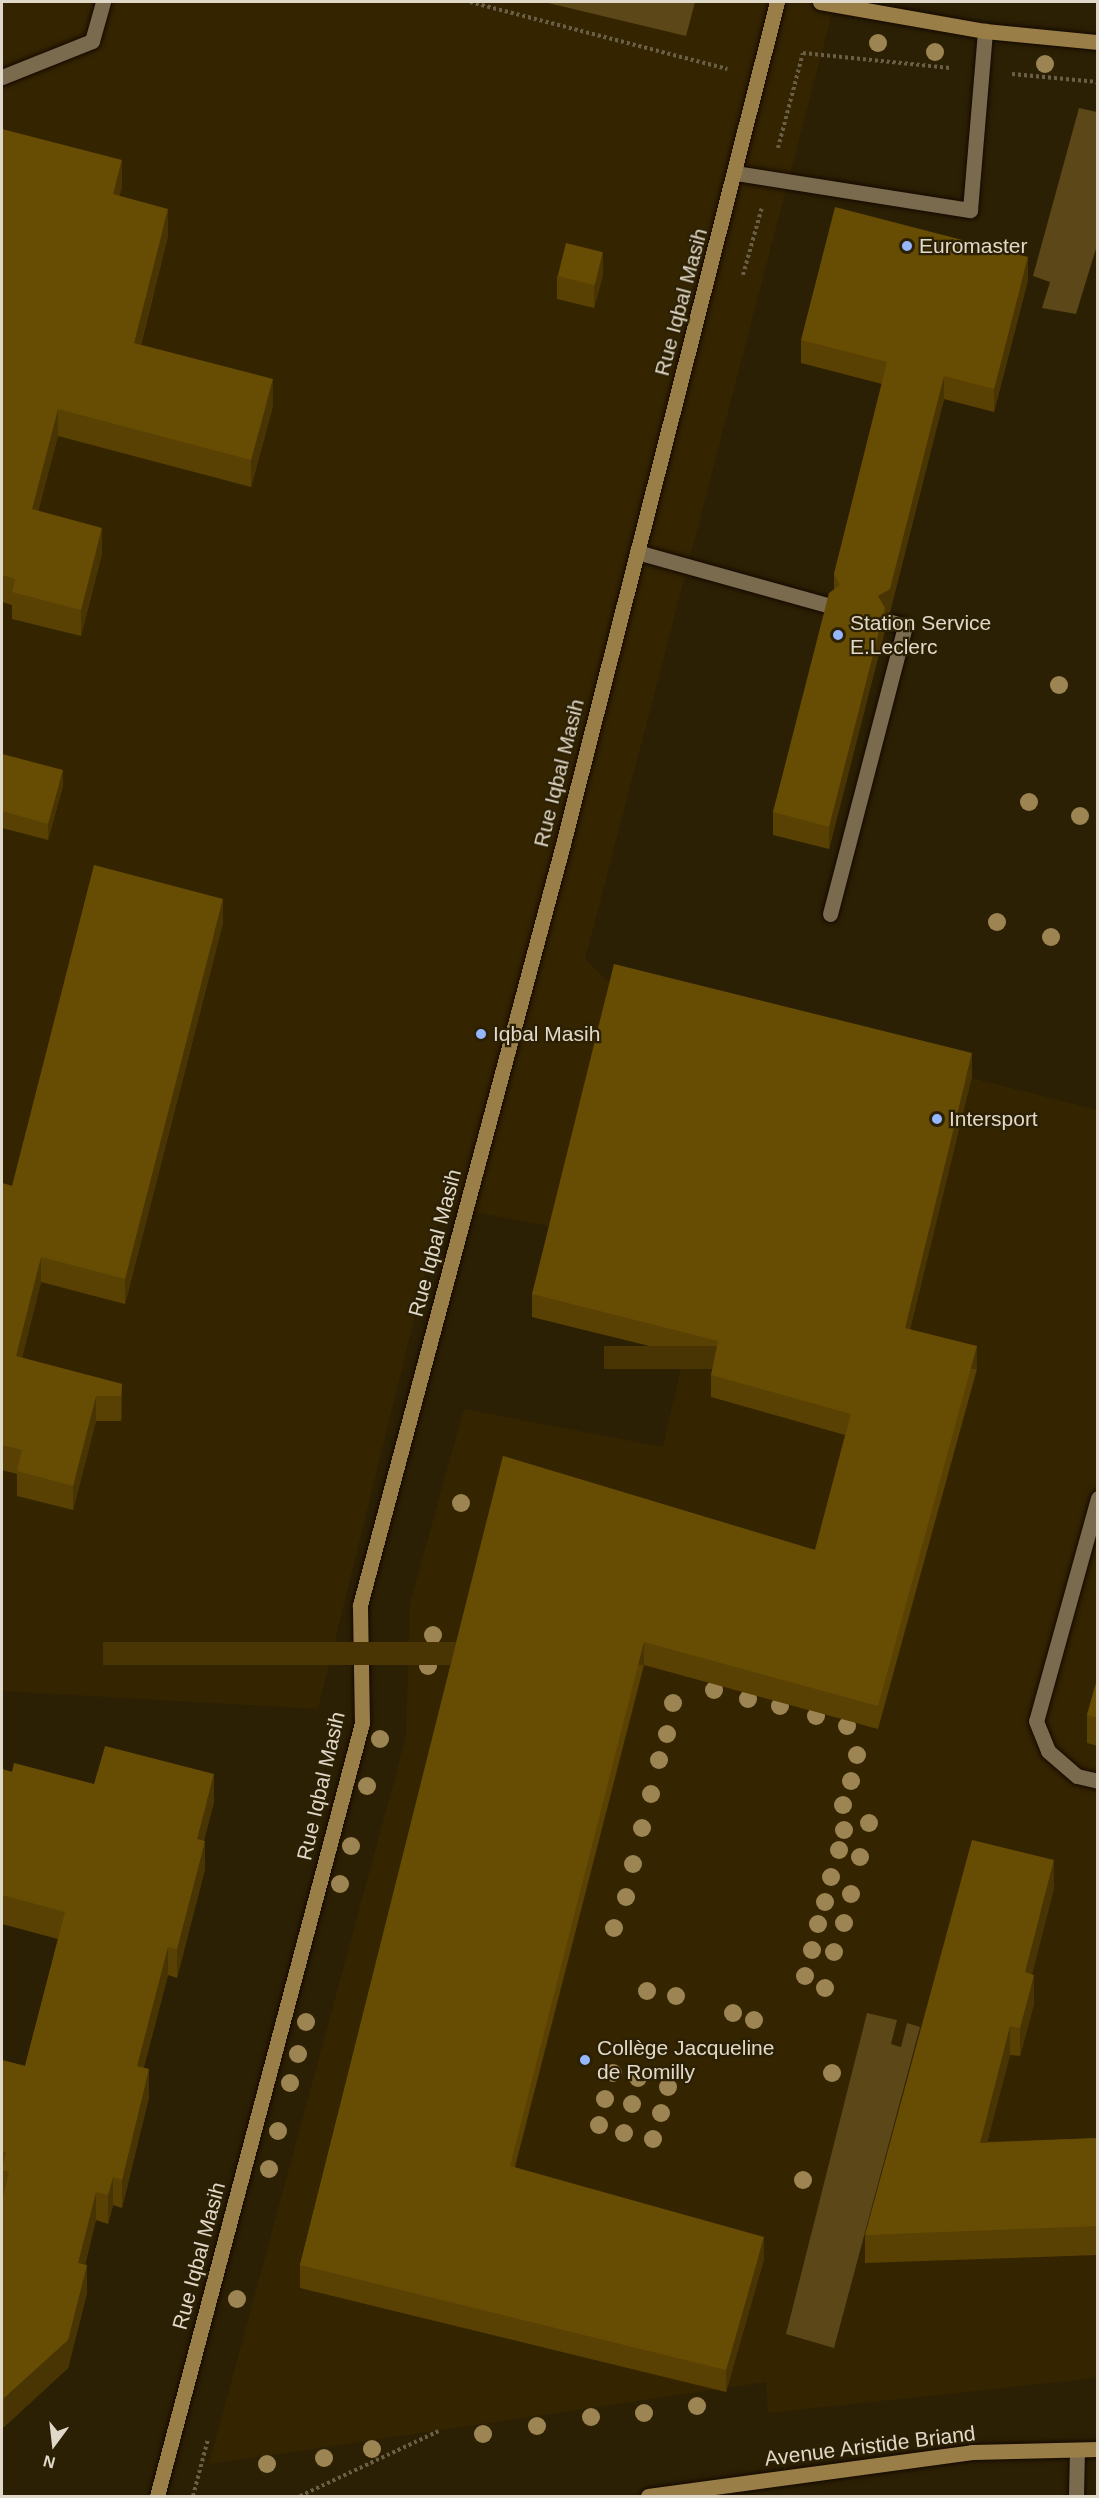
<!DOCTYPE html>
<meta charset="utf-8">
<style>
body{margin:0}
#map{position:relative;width:1099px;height:2498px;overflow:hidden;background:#2c2004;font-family:Helvetica,sans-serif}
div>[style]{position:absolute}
.built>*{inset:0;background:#342400}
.green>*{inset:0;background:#5c4719}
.path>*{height:4px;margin-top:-2px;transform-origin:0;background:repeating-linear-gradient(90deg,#695f47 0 3px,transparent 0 6px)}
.roads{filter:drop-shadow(0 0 2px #140900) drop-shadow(0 0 2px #140900)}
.lane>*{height:15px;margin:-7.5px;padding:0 7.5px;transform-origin:7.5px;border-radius:7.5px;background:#7a6b4f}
.street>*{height:15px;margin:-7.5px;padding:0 7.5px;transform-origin:7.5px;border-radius:7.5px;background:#7a6b4f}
.secondary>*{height:15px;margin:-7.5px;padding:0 7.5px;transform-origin:7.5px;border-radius:7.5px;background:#997e47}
.trees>*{width:18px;height:18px;margin:-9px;border-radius:50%;background:#9d8553}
.wall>*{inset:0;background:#594103}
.shaded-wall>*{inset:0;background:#483503;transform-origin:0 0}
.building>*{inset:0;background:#674c04;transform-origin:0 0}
.dots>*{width:16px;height:16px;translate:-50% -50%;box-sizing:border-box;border:3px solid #2c2004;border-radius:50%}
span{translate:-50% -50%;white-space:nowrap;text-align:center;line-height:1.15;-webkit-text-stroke:4.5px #2c2004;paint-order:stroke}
.poi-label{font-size:21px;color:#e0d8c8}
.left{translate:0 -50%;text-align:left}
.street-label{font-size:21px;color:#e0d8c8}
.frame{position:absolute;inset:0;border:3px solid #e0d8c8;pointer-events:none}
.north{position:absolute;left:24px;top:2414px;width:60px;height:60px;-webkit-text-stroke:4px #2c2004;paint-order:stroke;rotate:195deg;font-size:16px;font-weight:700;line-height:24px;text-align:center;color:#e0d8c8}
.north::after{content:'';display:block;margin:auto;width:21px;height:27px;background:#e0d8c8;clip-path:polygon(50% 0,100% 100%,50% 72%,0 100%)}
</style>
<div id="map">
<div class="built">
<i style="clip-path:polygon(2px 2px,835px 2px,585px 959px,614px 987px,1097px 1110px,1097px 2378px,768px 2413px,766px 2382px,209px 2464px,406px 1737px,410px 1603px,464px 1409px,663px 1447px,701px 1278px,554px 1227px,442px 1206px,318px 1709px,2px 1691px)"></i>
</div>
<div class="green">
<i style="clip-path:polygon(544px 2px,695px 2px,686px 36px)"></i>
<i style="clip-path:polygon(1079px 108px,1097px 112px,1098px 242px,1076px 314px,1042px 308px,1050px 282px,1033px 276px)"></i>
<i style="clip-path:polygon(867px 2013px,897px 2020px,891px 2044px,901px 2047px,907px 2023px,920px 2027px,834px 2348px,786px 2334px)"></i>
</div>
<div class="path">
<i style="left:470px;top:2px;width:266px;rotate:14.6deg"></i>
<i style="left:803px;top:53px;width:148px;rotate:5.8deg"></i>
<i style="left:1012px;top:74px;width:86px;rotate:5.3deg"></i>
<i style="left:778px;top:148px;width:98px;rotate:-75.3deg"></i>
<i style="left:743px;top:275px;width:71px;rotate:-74.4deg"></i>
<i style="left:193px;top:2496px;width:59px;rotate:-75.3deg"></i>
<i style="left:300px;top:2496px;width:153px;rotate:-25.1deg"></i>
</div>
<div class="roads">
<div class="lane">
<i style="left:2px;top:77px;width:97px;rotate:-21.8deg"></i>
<i style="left:92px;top:41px;width:41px;rotate:-74.2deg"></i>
<i style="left:736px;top:173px;width:237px;rotate:9deg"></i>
<i style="left:970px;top:210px;width:180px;rotate:-85.2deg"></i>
<i style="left:637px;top:552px;width:201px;rotate:15.6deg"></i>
<i style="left:830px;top:914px;width:298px;rotate:-75.4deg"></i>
<i style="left:905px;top:626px;width:19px;rotate:-164deg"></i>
<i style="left:1098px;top:1498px;width:231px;rotate:105.5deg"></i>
<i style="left:1036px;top:1721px;width:32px;rotate:68deg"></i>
<i style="left:1048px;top:1751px;width:38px;rotate:41deg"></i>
<i style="left:1077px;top:1776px;width:22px;rotate:13deg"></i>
</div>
<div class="street">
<i style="left:1076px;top:2496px;width:46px;rotate:-88.8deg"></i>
</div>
<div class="secondary">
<i style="left:820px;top:2px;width:168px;rotate:10deg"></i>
<i style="left:985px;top:31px;width:114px;rotate:5.6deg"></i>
<i style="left:157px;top:2496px;width:800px;rotate:-75.15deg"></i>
<i style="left:362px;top:1723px;width:118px;rotate:-91deg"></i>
<i style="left:360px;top:1605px;width:788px;rotate:-75.06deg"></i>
<i style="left:563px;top:844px;width:869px;rotate:-75.74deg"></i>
<i style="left:648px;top:2496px;width:327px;rotate:-7.7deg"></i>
<i style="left:972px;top:2452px;width:126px;rotate:-1.4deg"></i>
</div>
</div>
<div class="trees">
<i style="left:878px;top:43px"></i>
<i style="left:935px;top:52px"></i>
<i style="left:1045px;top:64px"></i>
<i style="left:1059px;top:685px"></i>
<i style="left:1029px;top:802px"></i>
<i style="left:1080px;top:816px"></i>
<i style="left:997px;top:922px"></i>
<i style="left:1051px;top:937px"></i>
<i style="left:461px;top:1503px"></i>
<i style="left:433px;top:1635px"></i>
<i style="left:428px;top:1666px"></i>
<i style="left:714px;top:1690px"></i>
<i style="left:748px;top:1699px"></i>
<i style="left:673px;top:1703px"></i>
<i style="left:780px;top:1706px"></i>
<i style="left:816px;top:1716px"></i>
<i style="left:847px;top:1726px"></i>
<i style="left:667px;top:1734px"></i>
<i style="left:380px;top:1739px"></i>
<i style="left:857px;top:1755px"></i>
<i style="left:659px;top:1760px"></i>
<i style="left:851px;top:1781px"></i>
<i style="left:367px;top:1786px"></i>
<i style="left:651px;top:1794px"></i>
<i style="left:843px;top:1805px"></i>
<i style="left:869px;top:1823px"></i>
<i style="left:642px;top:1828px"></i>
<i style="left:844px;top:1830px"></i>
<i style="left:351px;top:1846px"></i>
<i style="left:839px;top:1850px"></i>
<i style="left:860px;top:1857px"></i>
<i style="left:633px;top:1864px"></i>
<i style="left:831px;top:1877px"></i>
<i style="left:340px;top:1884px"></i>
<i style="left:851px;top:1894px"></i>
<i style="left:626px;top:1897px"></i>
<i style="left:825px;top:1902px"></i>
<i style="left:844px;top:1923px"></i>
<i style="left:818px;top:1924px"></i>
<i style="left:614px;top:1928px"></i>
<i style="left:812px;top:1950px"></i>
<i style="left:834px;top:1952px"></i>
<i style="left:805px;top:1976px"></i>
<i style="left:825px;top:1988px"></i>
<i style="left:647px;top:1991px"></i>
<i style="left:676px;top:1996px"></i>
<i style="left:733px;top:2013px"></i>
<i style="left:754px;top:2020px"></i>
<i style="left:306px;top:2022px"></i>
<i style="left:298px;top:2054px"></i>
<i style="left:613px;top:2073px"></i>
<i style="left:832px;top:2073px"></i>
<i style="left:638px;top:2078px"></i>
<i style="left:290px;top:2083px"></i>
<i style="left:668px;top:2087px"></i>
<i style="left:605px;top:2099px"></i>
<i style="left:632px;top:2104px"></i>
<i style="left:661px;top:2113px"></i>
<i style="left:599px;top:2125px"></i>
<i style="left:278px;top:2131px"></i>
<i style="left:624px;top:2133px"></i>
<i style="left:653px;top:2139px"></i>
<i style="left:269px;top:2169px"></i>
<i style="left:803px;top:2180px"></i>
<i style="left:237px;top:2299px"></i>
<i style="left:697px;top:2406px"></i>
<i style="left:644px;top:2413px"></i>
<i style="left:591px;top:2417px"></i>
<i style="left:537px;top:2426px"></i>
<i style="left:483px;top:2434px"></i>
<i style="left:372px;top:2449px"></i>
<i style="left:324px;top:2458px"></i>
<i style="left:267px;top:2464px"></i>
</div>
<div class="wall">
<i style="clip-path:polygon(2px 129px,122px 187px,119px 196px,168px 236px,141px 345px,273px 406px,251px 487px,58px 436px,38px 511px,102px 554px,81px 636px,12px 619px,12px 605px,2px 602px)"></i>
<i style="clip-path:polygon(603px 275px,594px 308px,557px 299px,557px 276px)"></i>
<i style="clip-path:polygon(1028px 280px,994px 412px,944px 399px,890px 612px,885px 615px,885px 630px,829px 849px,773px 835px,773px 812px,834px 590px,834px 574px,882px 384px,801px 363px,801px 340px)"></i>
<i style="clip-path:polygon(2px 754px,63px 786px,48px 840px,2px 828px)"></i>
<i style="clip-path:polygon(223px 923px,125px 1304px,41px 1282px,22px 1358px,122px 1384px,122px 1409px,121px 1421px,96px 1421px,73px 1510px,17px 1496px,17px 1474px,2px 1470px,2px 1183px,12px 1186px)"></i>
<i style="clip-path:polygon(972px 1076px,910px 1329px,977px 1369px,878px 1729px,644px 1665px,515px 2167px,764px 2259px,726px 2392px,300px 2288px,300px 2265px,503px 1456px,815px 1550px,845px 1435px,711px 1397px,711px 1375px,714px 1362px,532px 1317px,532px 1294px)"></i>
<i style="clip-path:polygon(1098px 1676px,1098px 1746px,1087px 1743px,1087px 1715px)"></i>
<i style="clip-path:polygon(2px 1769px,12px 1772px,214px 1802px,204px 1840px,205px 1869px,177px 1978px,168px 1975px,144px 2067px,149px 2097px,122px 2208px,113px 2205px,108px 2224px,96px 2220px,85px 2265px,87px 2293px,68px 2368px,4px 2427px,2px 2427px,2px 2060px,25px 2066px,58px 1939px,2px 1924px)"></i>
<i style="clip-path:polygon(1054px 1888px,1032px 1974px,1034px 2004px,1020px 2056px,1010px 2055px,987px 2142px,1098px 2138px,1098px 2255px,865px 2263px,865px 2235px)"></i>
</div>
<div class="shaded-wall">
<i style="clip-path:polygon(122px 160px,122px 187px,113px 221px,113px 194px)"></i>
<i style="clip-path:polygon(168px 209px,168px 236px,134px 370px,134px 343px)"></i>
<i style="clip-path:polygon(603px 252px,603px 275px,594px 308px,594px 285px)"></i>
<i style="clip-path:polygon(1028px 257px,1028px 280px,994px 412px,994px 389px)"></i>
<i style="clip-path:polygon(944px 376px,944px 399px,890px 612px,885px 615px,885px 630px,829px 849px,829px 827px,878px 596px)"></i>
<i style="clip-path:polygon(273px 379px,273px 406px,251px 487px,251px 460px)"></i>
<i style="clip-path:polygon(58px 409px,58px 436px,32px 536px,32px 509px)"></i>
<i style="clip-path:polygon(102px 528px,102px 554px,81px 636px,81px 610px)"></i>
<i style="clip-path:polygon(63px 770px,63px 786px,48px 840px,48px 824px)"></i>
<i style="clip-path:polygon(223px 899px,223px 923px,125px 1304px,125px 1279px)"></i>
<i style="clip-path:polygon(972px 1053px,972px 1076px,905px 1351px,905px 1328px)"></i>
<i style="clip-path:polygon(41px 1257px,41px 1282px,16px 1381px,16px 1356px)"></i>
<i style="left:977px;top:1346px;width:23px;height:373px;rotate:90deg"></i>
<i style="clip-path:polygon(122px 1384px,122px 1409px,121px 1421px,121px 1396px)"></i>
<i style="clip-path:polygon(96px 1396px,96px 1421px,73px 1510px,73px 1486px)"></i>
<i style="left:644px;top:1642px;width:23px;height:541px;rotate:90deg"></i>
<i style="clip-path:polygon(214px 1774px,214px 1802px,197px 1867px,197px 1839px)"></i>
<i style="clip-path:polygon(205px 1841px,205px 1869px,177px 1978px,177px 1949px)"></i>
<i style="clip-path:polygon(1054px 1860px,1054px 1888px,1025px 2000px,1025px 1972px)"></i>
<i style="clip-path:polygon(168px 1947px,168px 1975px,137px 2094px,137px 2066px)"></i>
<i style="clip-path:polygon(1034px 1975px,1034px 2004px,1020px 2056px,1020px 2028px)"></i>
<i style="clip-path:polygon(1010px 2026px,1010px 2055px,980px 2171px,980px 2143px)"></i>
<i style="clip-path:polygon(149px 2069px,149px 2097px,122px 2208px,122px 2180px)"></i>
<i style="clip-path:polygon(113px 2177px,113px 2205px,108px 2224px,108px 2195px)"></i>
<i style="clip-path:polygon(96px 2192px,96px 2220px,78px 2291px,78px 2263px)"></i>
<i style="clip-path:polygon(764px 2237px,764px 2259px,726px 2392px,726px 2370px)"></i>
<i style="clip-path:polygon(87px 2265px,87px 2293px,68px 2368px,4px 2427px,4px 2398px)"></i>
</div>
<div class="building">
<i style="clip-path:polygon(2px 129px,122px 160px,113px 194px,168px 209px,134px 343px,273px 379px,251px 460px,58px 409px,32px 509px,102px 528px,81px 610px,12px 592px,15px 579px,2px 575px)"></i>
<i style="clip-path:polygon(835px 207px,1028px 257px,994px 389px,944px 376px,890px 589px,878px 596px,885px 608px,829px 827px,773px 812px,829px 593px,840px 585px,834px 574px,887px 362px,801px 340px)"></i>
<i style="left:566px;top:243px;width:38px;height:34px;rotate:14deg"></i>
<i style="clip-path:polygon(2px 754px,63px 770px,48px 824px,2px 811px)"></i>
<i style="clip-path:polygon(94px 865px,223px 899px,125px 1279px,41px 1257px,16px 1356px,122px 1384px,121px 1396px,96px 1396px,73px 1486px,17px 1471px,22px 1450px,2px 1445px,2px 1183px,12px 1186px)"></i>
<i style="clip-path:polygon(614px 964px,972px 1053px,905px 1328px,977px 1346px,878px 1706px,644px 1642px,510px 2166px,764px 2237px,726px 2370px,300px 2265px,503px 1456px,815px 1550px,851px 1414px,711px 1375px,718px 1341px,532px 1294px)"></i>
<i style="clip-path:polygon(1098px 1676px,1098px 1718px,1087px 1715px)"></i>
<i style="clip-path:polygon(105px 1746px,214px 1774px,197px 1839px,205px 1841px,177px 1949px,168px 1947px,137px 2066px,149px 2069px,122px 2180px,113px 2177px,108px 2195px,96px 2192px,78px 2263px,87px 2265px,68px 2340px,4px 2398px,2px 2399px,2px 2202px,9px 2172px,2px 2170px,6px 2152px,2px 2151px,2px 2060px,25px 2066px,65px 1912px,2px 1895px,2px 1769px,12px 1772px,14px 1763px,94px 1784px)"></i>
<i style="clip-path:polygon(972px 1840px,1054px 1860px,1025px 1972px,1034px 1975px,1020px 2028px,1010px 2026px,980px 2143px,1098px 2138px,1098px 2226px,865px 2235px)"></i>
</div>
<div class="dots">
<i style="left:907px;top:246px;background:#94b7fd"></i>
<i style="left:838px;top:635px;background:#94b7fd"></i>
<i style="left:481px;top:1034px;background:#94b7fd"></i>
<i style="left:937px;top:1119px;background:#94b7fd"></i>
<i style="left:585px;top:2060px;background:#94b7fd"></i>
</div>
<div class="poi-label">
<span class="left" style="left:919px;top:246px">Euromaster</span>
<span class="left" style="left:850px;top:635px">Station Service<br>E.Leclerc</span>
<span class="left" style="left:493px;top:1034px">Iqbal Masih</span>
<span class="left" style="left:949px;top:1119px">Intersport</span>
<span class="left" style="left:597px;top:2060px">Collège Jacqueline<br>de Romilly</span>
</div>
<div class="street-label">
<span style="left:681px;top:302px;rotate:-75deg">Rue Iqbal Masih</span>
<span style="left:559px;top:773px;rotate:-76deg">Rue Iqbal Masih</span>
<span style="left:435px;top:1243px;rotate:-75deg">Rue Iqbal Masih</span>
<span style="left:321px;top:1786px;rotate:-77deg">Rue Iqbal Masih</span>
<span style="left:199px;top:2256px;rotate:-75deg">Rue Iqbal Masih</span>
<span style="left:870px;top:2446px;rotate:-7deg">Avenue Aristide Briand</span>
</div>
<div class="frame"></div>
<div class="north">N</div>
</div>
